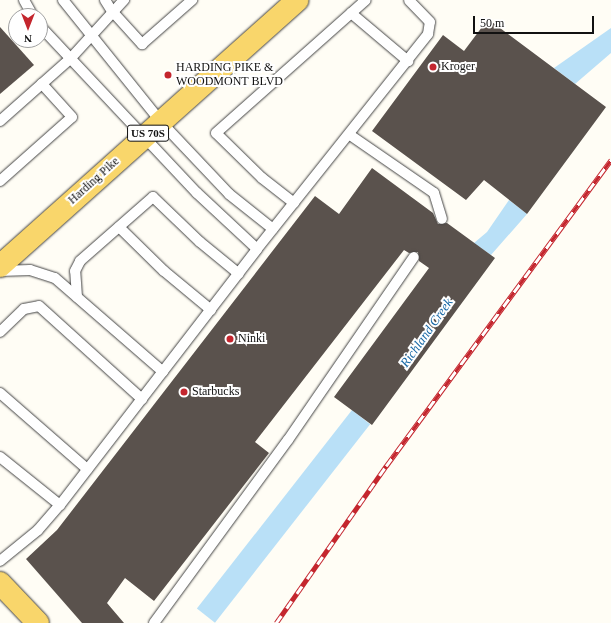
<!DOCTYPE html>
<style>
body{margin:0}
#map{position:relative;width:611px;height:623px;overflow:hidden;background:#fffdf5;font-family:"Times New Roman",serif}
div>[style]{position:absolute}
.water>*{inset:0;background:#b9e0f7;transform-origin:0 0}
.building>*{inset:0;background:#5a524d}
.roads{filter:drop-shadow(0 0 1px #444) drop-shadow(0 0 1px #444)}
.lane>*{height:10px;margin:-5px;padding:0 5px;transform-origin:5px;border-radius:5px;background:#fff}
.primary>*{height:22px;margin:-11px;padding:0 11px;transform-origin:11px;border-radius:11px;background:#f9d66b}
.rail>*{height:4.5px;margin-top:-2.25px;transform-origin:0;background:repeating-linear-gradient(90deg,#fff 0 9px,#c4262e 0 18px);box-sizing:border-box;border-block:1px solid #c4262e}
.dots>*{width:11px;height:11px;translate:-50% -50%;box-sizing:border-box;border:2px solid #fff;border-radius:50%}
span{translate:-50% -50%;white-space:nowrap;text-align:center;line-height:1.15;-webkit-text-stroke:4px #fff;paint-order:stroke}
.shield-label span{padding:1px 3px;background:#fff;border:1px solid;border-radius:3px;-webkit-text-stroke-width:0}
.shield-label{font-size:11px;color:#111;font-weight:700}
.poi-label{font-size:12px;color:#111}
.left{translate:0 -50%;text-align:left}
.street-label{font-size:12px;color:#111}
.water-label{font-size:13px;color:#1768a6;font-style:italic}
.north{position:absolute;left:8px;top:8px;width:40px;height:40px;box-sizing:border-box;background:#fff;border:1px solid #a0a0a0;border-radius:50%;rotate:180deg;font-size:11px;font-weight:700;line-height:16px;text-align:center;color:#111}
.north::after{content:'';display:block;margin:auto;width:14px;height:18px;background:#c4262e;clip-path:polygon(50% 0,100% 100%,50% 72%,0 100%)}
.scale{position:absolute;left:473px;top:16px;width:121px;height:18px;box-sizing:border-box;border:2px solid #111;border-top:0;padding-left:5px;font-size:12px;line-height:14px;white-space:nowrap;color:#111;-webkit-text-stroke:3px #fff;paint-order:stroke}
</style>
<div id="map">
<div class="water">
<i style="clip-path:polygon(611px 28px,611px 53px,575px 84px,554px 68px)"></i>
<i style="clip-path:polygon(509px 200px,527px 214px,491px 255px,474px 243px,487px 232px)"></i>
<i style="left:352px;top:410px;width:23px;height:252px;rotate:38deg"></i>
</div>
<div class="building">
<i style="clip-path:polygon(488px 19px,606px 107px,527px 214px,484px 180px,466px 200px,372px 131px,443px 35px,464px 51px)"></i>
<i style="clip-path:polygon(0 27px,34px 65px,0 94px)"></i>
<i style="clip-path:polygon(372px 168px,433px 213px,438px 224px,447px 223px,495px 258px,372px 425px,334px 397px,429px 268px,419px 261px,418px 252px,409px 253px,404px 250px,255px 442px,269px 453px,154px 601px,125px 578px,107px 603px,124px 623px,82px 623px,26px 559px,57px 530px,315px 196px,339px 214px)"></i>
</div>
<div class="roads">
<div class="lane">
<i style="left:24px;top:0;width:18px;rotate:61deg"></i>
<i style="left:63px;top:0;width:156px;rotate:51.2deg"></i>
<i style="left:161px;top:122px;width:99px;rotate:46.6deg"></i>
<i style="left:229px;top:194px;width:56px;rotate:38.5deg"></i>
<i style="left:105px;top:0;width:13px;rotate:58deg"></i>
<i style="left:112px;top:11px;width:45px;rotate:47.7deg"></i>
<i style="left:142px;top:44px;width:67px;rotate:-41.3deg"></i>
<i style="left:351px;top:13px;width:75px;rotate:40.1deg"></i>
<i style="left:40px;top:26px;width:229px;rotate:46.8deg"></i>
<i style="left:197px;top:193px;width:82px;rotate:43deg"></i>
<i style="left:0;top:121px;width:95px;rotate:-41.6deg"></i>
<i style="left:71px;top:58px;width:79px;rotate:-47.6deg"></i>
<i style="left:350px;top:135px;width:102px;rotate:34.6deg"></i>
<i style="left:434px;top:193px;width:27px;rotate:73deg"></i>
<i style="left:0;top:181px;width:96px;rotate:-41.6deg"></i>
<i style="left:72px;top:117px;width:45px;rotate:-132.3deg"></i>
<i style="left:294px;top:203px;width:41px;rotate:-142deg"></i>
<i style="left:262px;top:178px;width:64px;rotate:-135.6deg"></i>
<i style="left:216px;top:133px;width:200px;rotate:-41.6deg"></i>
<i style="left:119px;top:227px;width:63px;rotate:44.4deg"></i>
<i style="left:164px;top:271px;width:61px;rotate:39.7deg"></i>
<i style="left:0;top:271px;width:30px;rotate:-2deg"></i>
<i style="left:30px;top:270px;width:26px;rotate:18deg"></i>
<i style="left:55px;top:278px;width:143px;rotate:41deg"></i>
<i style="left:77px;top:297px;width:26px;rotate:-94deg"></i>
<i style="left:75px;top:271px;width:11px;rotate:-63deg"></i>
<i style="left:80px;top:261px;width:97px;rotate:-41.2deg"></i>
<i style="left:153px;top:197px;width:65px;rotate:43.8deg"></i>
<i style="left:200px;top:242px;width:50px;rotate:39.4deg"></i>
<i style="left:0;top:332px;width:33px;rotate:-44deg"></i>
<i style="left:24px;top:309px;width:15px;rotate:-11deg"></i>
<i style="left:39px;top:306px;width:139px;rotate:42.1deg"></i>
<i style="left:0;top:393px;width:116px;rotate:41.1deg"></i>
<i style="left:0;top:457px;width:77px;rotate:38.7deg"></i>
<i style="left:0;top:561px;width:49px;rotate:-39.2deg"></i>
<i style="left:38px;top:530px;width:33px;rotate:-49deg"></i>
<i style="left:60px;top:505px;width:323px;rotate:-52.4deg"></i>
<i style="left:257px;top:249px;width:275px;rotate:-51.5deg"></i>
<i style="left:428px;top:34px;width:12px;rotate:-81deg"></i>
<i style="left:430px;top:22px;width:30px;rotate:-134deg"></i>
<i style="left:154px;top:623px;width:227px;rotate:-53.8deg"></i>
<i style="left:288px;top:440px;width:222px;rotate:-55.5deg"></i>
</div>
<div class="primary">
<i style="left:0;top:266px;width:399px;rotate:-41.8deg"></i>
<i style="left:0;top:583px;width:55px;rotate:46.5deg"></i>
</div>
</div>
<div class="rail">
<i style="left:276px;top:623px;width:192px;rotate:-55deg"></i>
<i style="left:386px;top:466px;width:380px;rotate:-53.7deg"></i>
</div>
<div class="dots">
<i style="left:433px;top:67px;background:#c4262e"></i>
<i style="left:168px;top:75px;background:#c4262e"></i>
<i style="left:230px;top:339px;background:#c4262e"></i>
<i style="left:184px;top:392px;background:#c4262e"></i>
</div>
<div class="shield-label">
<span style="left:148px;top:133px">US 70S</span>
</div>
<div class="poi-label">
<span class="left" style="left:441px;top:67px">Kroger</span>
<span class="left" style="left:176px;top:75px">HARDING PIKE &amp;<br>WOODMONT BLVD</span>
<span class="left" style="left:238px;top:339px">Ninki</span>
<span class="left" style="left:192px;top:392px">Starbucks</span>
</div>
<div class="street-label">
<span style="left:94px;top:181px;rotate:-42deg">Harding Pike</span>
</div>
<div class="water-label">
<span style="left:427px;top:333px;rotate:-55deg">Richland Creek</span>
</div>
<div class="north">N</div>
<div class="scale">50 m</div>
</div>
